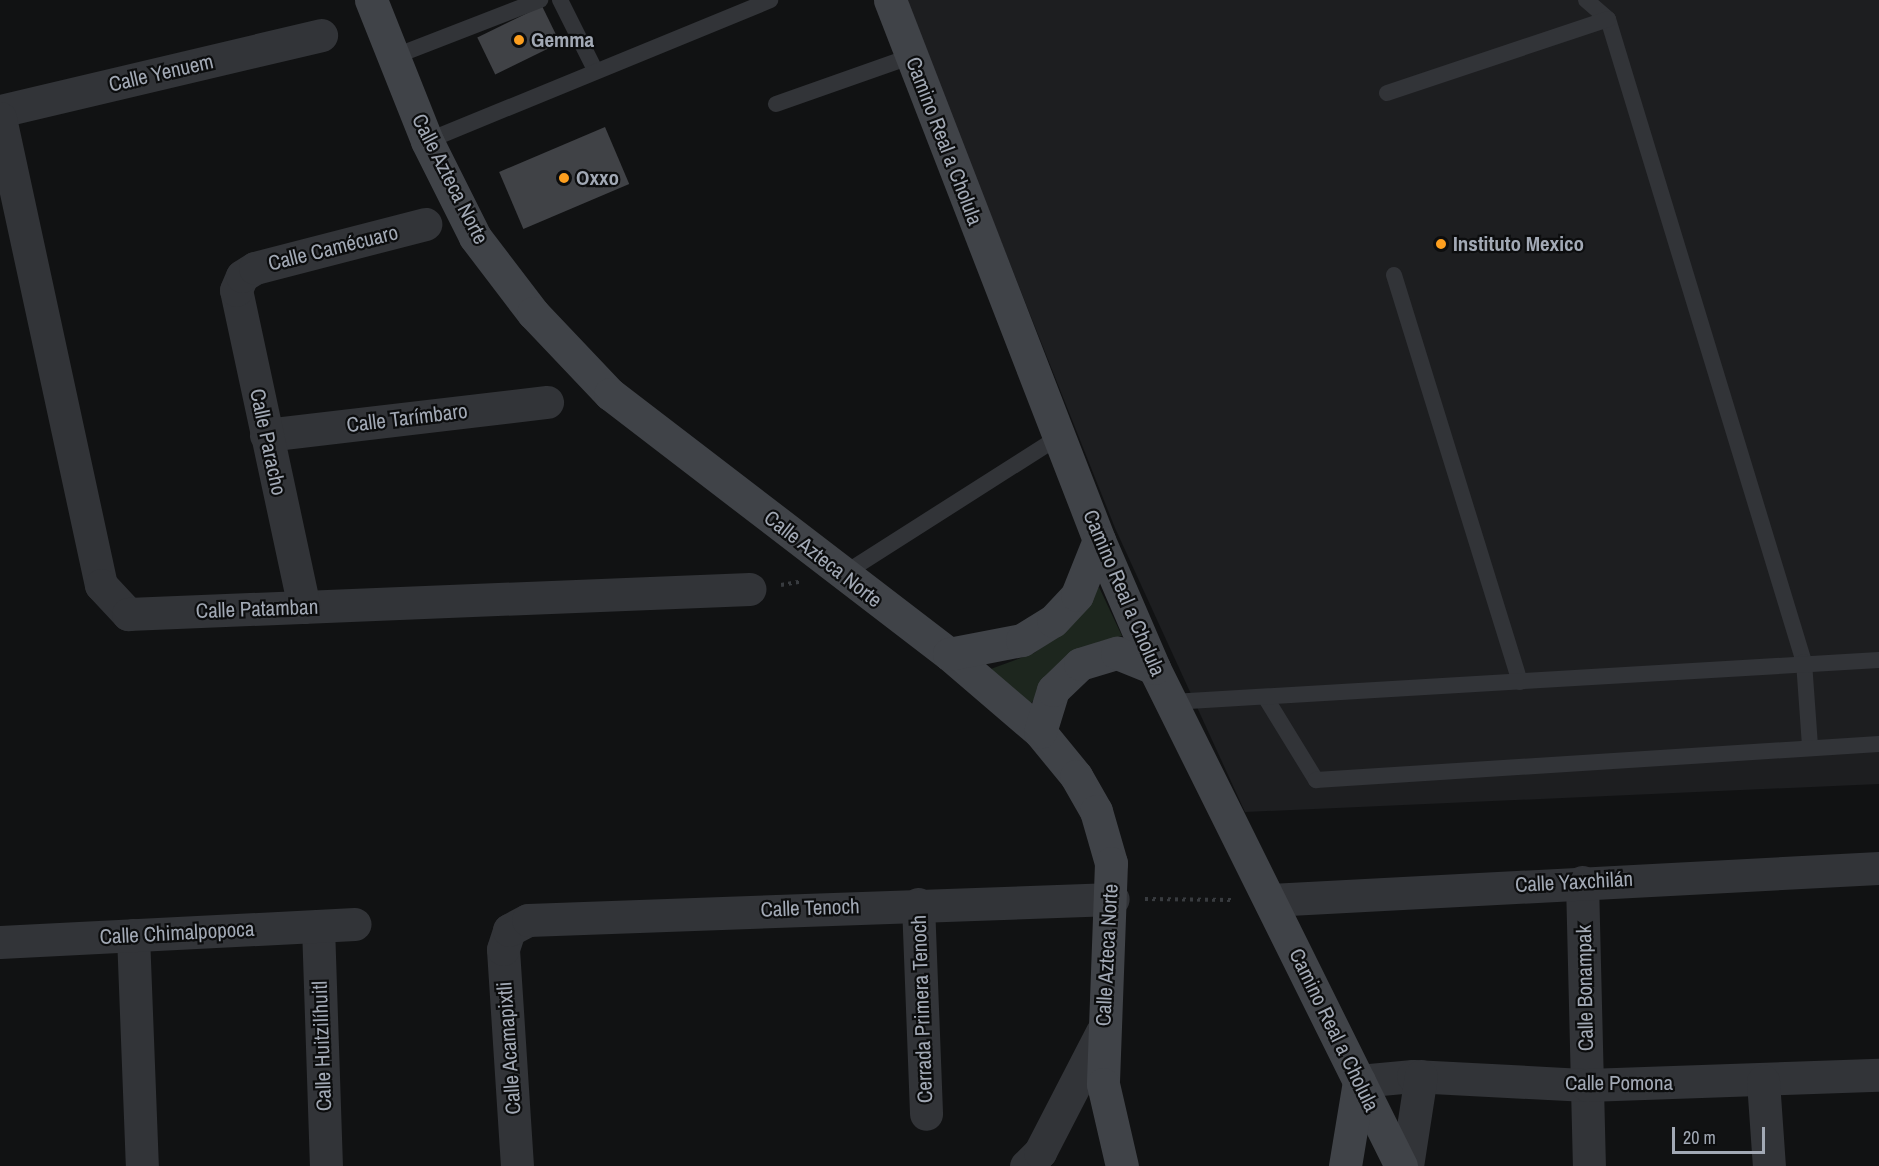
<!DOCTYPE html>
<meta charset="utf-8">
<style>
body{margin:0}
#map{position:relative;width:1879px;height:1166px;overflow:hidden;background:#111213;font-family:"Archivo Narrow",sans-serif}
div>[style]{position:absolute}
.built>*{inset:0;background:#1d1e20}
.green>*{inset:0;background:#1d261e}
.building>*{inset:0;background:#404246;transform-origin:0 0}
.path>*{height:4px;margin-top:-2px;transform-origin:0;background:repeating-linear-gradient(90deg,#383b3f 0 3px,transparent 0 7.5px)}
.service>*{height:16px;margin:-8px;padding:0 8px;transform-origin:8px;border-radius:8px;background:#323438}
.minor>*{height:33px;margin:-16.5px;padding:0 16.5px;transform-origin:16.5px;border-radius:16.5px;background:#323438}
.tertiary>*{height:33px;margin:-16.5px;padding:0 16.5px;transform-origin:16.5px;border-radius:16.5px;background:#323438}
.secondary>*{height:33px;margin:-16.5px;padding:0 16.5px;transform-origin:16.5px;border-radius:16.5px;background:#404348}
.dots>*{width:16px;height:16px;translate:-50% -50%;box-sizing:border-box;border:3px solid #0c0d0e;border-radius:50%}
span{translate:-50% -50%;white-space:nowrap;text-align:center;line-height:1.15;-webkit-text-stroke:4.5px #0c0d0e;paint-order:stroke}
.poi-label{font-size:21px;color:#a2a9b5;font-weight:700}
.left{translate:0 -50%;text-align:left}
.street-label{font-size:21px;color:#a2a9b5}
.scale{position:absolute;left:1672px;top:1127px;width:93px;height:27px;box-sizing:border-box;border:3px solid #a2a9b5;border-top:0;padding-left:8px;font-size:18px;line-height:21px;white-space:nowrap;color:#a2a9b5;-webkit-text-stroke:4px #0c0d0e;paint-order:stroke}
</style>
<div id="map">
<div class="built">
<i style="clip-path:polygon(905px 0,1879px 0,1879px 784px,1245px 812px,1115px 528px)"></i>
</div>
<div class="green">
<i style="clip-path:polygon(1099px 587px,1122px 636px,1098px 642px,1052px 675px,1029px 706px,988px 670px,1034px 653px,1063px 632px)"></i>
</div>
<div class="building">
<i style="left:542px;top:6px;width:41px;height:72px;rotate:64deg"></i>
<i style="left:605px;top:127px;width:62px;height:115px;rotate:67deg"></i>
</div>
<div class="path">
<i style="left:781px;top:585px;width:22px;rotate:-10deg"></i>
<i style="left:1145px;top:899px;width:88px;rotate:0.7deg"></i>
</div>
<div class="service">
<i style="left:560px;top:0;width:78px;rotate:63.4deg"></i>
<i style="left:1586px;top:0;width:29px;rotate:41deg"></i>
<i style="left:1608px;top:19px;width:672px;rotate:73.05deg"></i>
<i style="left:1804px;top:662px;width:83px;rotate:85.9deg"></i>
<i style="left:393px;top:57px;width:158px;rotate:-21.2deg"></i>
<i style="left:1387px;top:93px;width:233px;rotate:-18.5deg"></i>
<i style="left:776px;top:104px;width:144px;rotate:-19.4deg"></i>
<i style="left:427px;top:141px;width:371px;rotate:-22.3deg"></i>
<i style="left:1394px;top:275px;width:426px;rotate:72.8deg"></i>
<i style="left:842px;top:575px;width:257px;rotate:-32.5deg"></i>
<i style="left:1267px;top:700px;width:94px;rotate:58.5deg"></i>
<i style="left:1316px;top:780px;width:564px;rotate:-3.66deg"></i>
<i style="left:1172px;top:702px;width:708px;rotate:-3.4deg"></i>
</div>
<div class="minor">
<i style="left:0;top:111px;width:330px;rotate:-13.3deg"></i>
<i style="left:0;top:118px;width:478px;rotate:77.8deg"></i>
<i style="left:101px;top:585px;width:40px;rotate:47deg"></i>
<i style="left:128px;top:614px;width:622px;rotate:-2.31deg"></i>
<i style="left:266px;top:435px;width:283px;rotate:-6.7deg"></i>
<i style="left:304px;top:607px;width:324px;rotate:-102.1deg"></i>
<i style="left:236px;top:290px;width:15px;rotate:-67deg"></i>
<i style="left:242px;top:276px;width:15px;rotate:-32deg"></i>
<i style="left:255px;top:268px;width:176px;rotate:-14.5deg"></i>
<i style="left:1582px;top:882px;width:284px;rotate:88.6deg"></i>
<i style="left:1270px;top:900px;width:610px;rotate:-3.01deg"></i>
<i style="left:918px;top:904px;width:210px;rotate:87.8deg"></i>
<i style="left:318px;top:926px;width:240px;rotate:88.1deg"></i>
<i style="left:133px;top:935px;width:231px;rotate:87.8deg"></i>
<i style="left:0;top:942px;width:355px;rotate:-2.9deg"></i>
<i style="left:1359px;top:1081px;width:54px;rotate:-5.3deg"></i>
<i style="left:1413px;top:1076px;width:174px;rotate:3deg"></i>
<i style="left:1587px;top:1085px;width:292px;rotate:-2deg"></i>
<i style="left:1763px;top:1081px;width:85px;rotate:86deg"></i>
<i style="left:517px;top:1166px;width:217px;rotate:-93.7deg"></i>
<i style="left:503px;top:949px;width:20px;rotate:-72deg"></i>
<i style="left:509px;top:930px;width:21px;rotate:-28deg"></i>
<i style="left:528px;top:920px;width:585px;rotate:-2.06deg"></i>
<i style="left:1407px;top:1166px;width:91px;rotate:-81.2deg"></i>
</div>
<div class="tertiary">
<i style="left:1026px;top:1166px;width:20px;rotate:-45deg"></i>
<i style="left:1040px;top:1152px;width:135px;rotate:-62.7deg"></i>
</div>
<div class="secondary">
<i style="left:371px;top:0;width:152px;rotate:68.3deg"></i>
<i style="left:427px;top:141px;width:107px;rotate:63.4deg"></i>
<i style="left:475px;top:237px;width:96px;rotate:52.7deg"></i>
<i style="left:533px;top:313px;width:112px;rotate:46.5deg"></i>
<i style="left:610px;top:394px;width:427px;rotate:37.5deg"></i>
<i style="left:949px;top:654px;width:120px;rotate:40.6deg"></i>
<i style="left:1040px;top:732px;width:57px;rotate:50.7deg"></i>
<i style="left:1076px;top:776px;width:40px;rotate:60.3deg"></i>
<i style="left:1096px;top:811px;width:54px;rotate:73.9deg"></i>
<i style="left:1111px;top:863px;width:221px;rotate:92.1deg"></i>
<i style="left:1103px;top:1084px;width:84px;rotate:77deg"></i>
<i style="left:890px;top:0;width:579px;rotate:68.84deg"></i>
<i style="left:1099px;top:540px;width:139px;rotate:66.7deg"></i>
<i style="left:1154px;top:668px;width:556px;rotate:63.62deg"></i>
<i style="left:949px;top:654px;width:74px;rotate:-10.9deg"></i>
<i style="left:1022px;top:640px;width:36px;rotate:-32deg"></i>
<i style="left:1053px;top:621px;width:35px;rotate:-47deg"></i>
<i style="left:1077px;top:595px;width:59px;rotate:-68.2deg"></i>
<i style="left:1040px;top:732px;width:44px;rotate:-72.8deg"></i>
<i style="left:1053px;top:690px;width:37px;rotate:-44deg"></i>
<i style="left:1080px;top:664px;width:39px;rotate:-17deg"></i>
<i style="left:1117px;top:653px;width:40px;rotate:22deg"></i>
<i style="left:1345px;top:1166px;width:86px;rotate:-80.6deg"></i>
</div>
<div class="dots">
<i style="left:519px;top:40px;background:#fd9f1f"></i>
<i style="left:564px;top:178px;background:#fd9f1f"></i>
<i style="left:1441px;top:244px;background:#fd9f1f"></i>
</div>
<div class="poi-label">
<span class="left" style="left:531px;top:40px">Gemma</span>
<span class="left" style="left:576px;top:178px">Oxxo</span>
<span class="left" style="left:1453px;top:244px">Instituto Mexico</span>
</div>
<div class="street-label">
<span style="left:161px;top:73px;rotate:-13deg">Calle Yenuem</span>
<span style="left:944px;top:141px;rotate:69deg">Camino Real a Cholula</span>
<span style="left:450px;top:179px;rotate:63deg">Calle Azteca Norte</span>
<span style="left:333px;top:248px;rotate:-14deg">Calle Camécuaro</span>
<span style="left:407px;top:418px;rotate:-7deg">Calle Tarímbaro</span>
<span style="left:268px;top:442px;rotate:78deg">Calle Paracho</span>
<span style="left:823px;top:559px;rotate:38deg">Calle Azteca Norte</span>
<span style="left:1124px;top:593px;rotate:67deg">Camino Real a Cholula</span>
<span style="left:257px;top:609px;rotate:-2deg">Calle Patamban</span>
<span style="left:1574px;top:882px;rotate:-3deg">Calle Yaxchilán</span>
<span style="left:810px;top:908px;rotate:-2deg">Calle Tenoch</span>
<span style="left:177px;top:933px;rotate:-3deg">Calle Chimalpopoca</span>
<span style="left:1107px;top:955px;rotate:-87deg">Calle Azteca Norte</span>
<span style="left:1585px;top:988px;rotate:-91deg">Calle Bonampak</span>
<span style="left:922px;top:1009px;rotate:-92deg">Cerrada Primera Tenoch</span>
<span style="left:1334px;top:1030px;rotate:64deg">Camino Real a Cholula</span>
<span style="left:322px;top:1046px;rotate:-92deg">Calle Huitzilíhuitl</span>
<span style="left:509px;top:1048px;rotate:-94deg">Calle Acamapixtli</span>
<span style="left:1619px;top:1083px">Calle Pomona</span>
</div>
<div class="scale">20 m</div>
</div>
